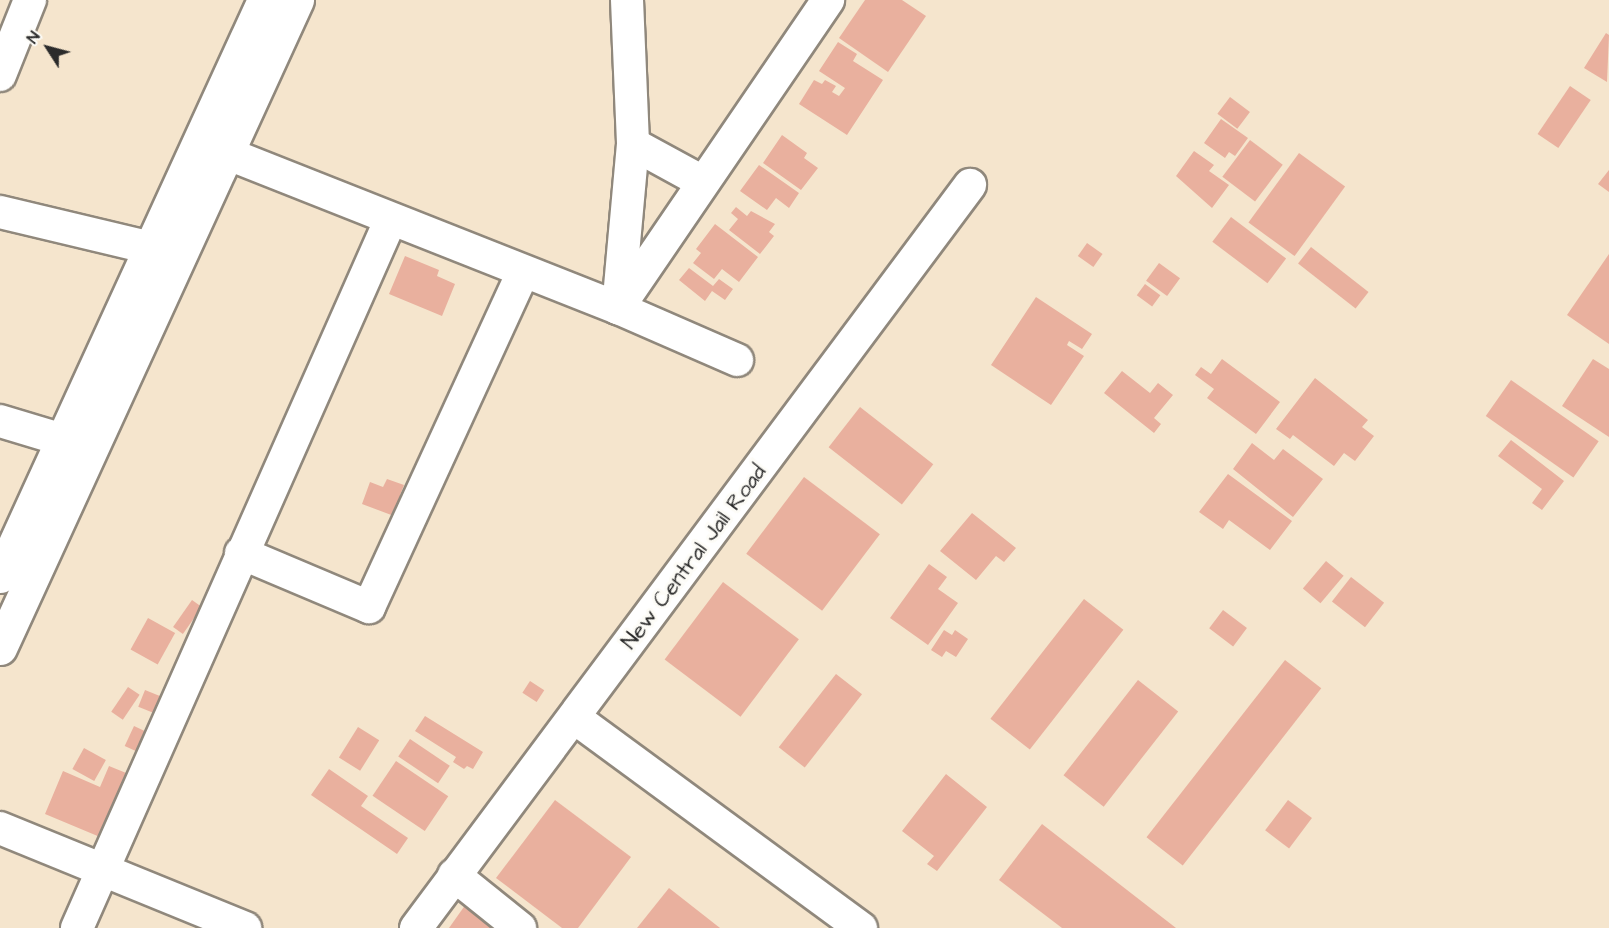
<!DOCTYPE html>
<style>
body{margin:0}
#map{position:relative;width:1609px;height:928px;overflow:hidden;background:#f5e5cd;font-family:"Architects Daughter",sans-serif}
div>[style]{position:absolute}
[style*='--x']{left:calc(var(--x)*1px);top:calc(var(--y)*1px);width:calc(var(--w)*1px);rotate:calc(var(--a)*1deg)}
.building>*{inset:0;background:#e9b09e;transform-origin:0 0}
.roads{filter:drop-shadow(2px 0 #90887c) drop-shadow(-2px 0 #90887c) drop-shadow(0 2px #90887c) drop-shadow(0 -2px #90887c)}
.minor>*{height:32px;margin:-16px;padding:0 16px;transform-origin:16px;border-radius:16px;background:#fff}
.tertiary>*{height:33px;margin:-16.5px;padding:0 16.5px;transform-origin:16.5px;border-radius:16.5px;background:#fff}
span{translate:-50% -50%;white-space:nowrap;text-align:center;line-height:1.15;-webkit-text-stroke:6px #fdfcf7;paint-order:stroke}
.street-label{font-size:22px;color:#2b2b2b}
.north{position:absolute;left:18px;top:18px;width:60px;height:60px;-webkit-text-stroke:4px #fdfcf7;paint-order:stroke;rotate:306deg;font-size:16px;font-weight:700;line-height:24px;text-align:center;color:#2b2b2b}
.north::after{content:'';display:block;margin:auto;width:21px;height:27px;background:#2b2b2b;clip-path:polygon(50% 0,100% 100%,50% 72%,0 100%)}
</style>
<div id="map">
<div class="building">
<div style="clip-path:polygon(865px 0,902px 0,926px 16px,888px 72px,839px 38px)"></div>
<div style="clip-path:polygon(1606px 33px,1609px 35px,1607px 82px,1584px 68px)"></div>
<div style="clip-path:polygon(838px 42px,857px 54px,853px 61px,883px 80px,847px 135px,799px 104px,814px 80px,822px 84px,825px 80px,836px 86px,832px 92px,839px 96px,845px 88px,819px 71px)"></div>
<div style="left:1570px;top:86px;width:25px;height:58px;rotate:34deg"></div>
<div style="left:1230px;top:97px;width:25px;height:21px;rotate:37deg"></div>
<div style="clip-path:polygon(1221px 119px,1248px 138px,1235px 156px,1229px 152px,1225px 158px,1204px 143px)"></div>
<div style="clip-path:polygon(782px 135px,807px 153px,804px 158px,818px 168px,801px 190px,763px 163px)"></div>
<div style="left:1250px;top:140px;width:41px;height:46px;rotate:37deg"></div>
<div style="clip-path:polygon(1194px 151px,1214px 165px,1209px 171px,1229px 185px,1212px 208px,1176px 176px)"></div>
<div style="left:1299px;top:153px;width:57px;height:86px;rotate:36deg"></div>
<div style="clip-path:polygon(759px 165px,799px 193px,789px 208px,776px 198px,767px 210px,740px 191px)"></div>
<div style="clip-path:polygon(1609px 170px,1609px 192px,1598px 184px)"></div>
<div style="clip-path:polygon(736px 207px,747px 216px,751px 211px,775px 224px,769px 232px,774px 236px,760px 254px,729px 230px,738px 219px,731px 213px)"></div>
<div style="left:1231px;top:217px;width:69px;height:31px;rotate:37deg"></div>
<div style="clip-path:polygon(715px 224px,758px 257px,739px 282px,722px 269px,714px 279px,693px 263px,701px 253px,696px 249px)"></div>
<div style="left:1087px;top:243px;width:19px;height:16px;rotate:35deg"></div>
<div style="left:1311px;top:247px;width:73px;height:21px;rotate:38deg"></div>
<div style="clip-path:polygon(1609px 254px,1609px 344px,1567px 315px)"></div>
<div style="clip-path:polygon(405px 256px,439px 270px,437px 276px,455px 284px,442px 316px,389px 294px)"></div>
<div style="left:1159px;top:263px;width:26px;height:22px;rotate:36deg"></div>
<div style="clip-path:polygon(689px 268px,713px 286px,719px 279px,733px 289px,725px 300px,712px 291px,705px 301px,679px 280px)"></div>
<div style="left:1145px;top:284px;width:19px;height:14px;rotate:36deg"></div>
<div style="clip-path:polygon(1036px 297px,1092px 334px,1082px 349px,1069px 341px,1067px 345px,1084px 356px,1051px 405px,991px 365px)"></div>
<div style="clip-path:polygon(1222px 359px,1280px 402px,1256px 434px,1207px 398px,1214px 389px,1195px 375px,1201px 367px,1211px 374px)"></div>
<div style="clip-path:polygon(1593px 359px,1609px 369px,1609px 437px,1562px 406px)"></div>
<div style="clip-path:polygon(1122px 371px,1150px 393px,1158px 383px,1173px 395px,1154px 418px,1161px 424px,1154px 433px,1104px 393px)"></div>
<div style="clip-path:polygon(1315px 378px,1368px 420px,1362px 427px,1374px 436px,1355px 461px,1344px 453px,1334px 466px,1293px 435px,1290px 439px,1276px 429px)"></div>
<div style="left:1511px;top:380px;width:107px;height:44px;rotate:35deg"></div>
<div style="left:860px;top:407px;width:93px;height:51px;rotate:38deg"></div>
<div style="clip-path:polygon(1511px 440px,1564px 481px,1542px 510px,1532px 503px,1542px 489px,1498px 456px)"></div>
<div style="clip-path:polygon(1252px 443px,1274px 460px,1283px 449px,1323px 479px,1293px 517px,1233px 469px)"></div>
<div style="clip-path:polygon(1228px 474px,1292px 521px,1270px 550px,1229px 520px,1223px 529px,1199px 512px)"></div>
<div style="left:804px;top:477px;width:95px;height:96px;rotate:37deg"></div>
<div style="clip-path:polygon(387px 479px,404px 485px,400px 495px,410px 498px,402px 519px,362px 504px,370px 482px,383px 487px)"></div>
<div style="clip-path:polygon(972px 513px,1016px 548px,1004px 562px,996px 556px,976px 580px,940px 551px)"></div>
<div style="left:1326px;top:561px;width:23px;height:36px;rotate:40deg"></div>
<div style="clip-path:polygon(929px 564px,947px 577px,938px 589px,958px 603px,928px 645px,890px 618px)"></div>
<div style="left:1351px;top:577px;width:42px;height:31px;rotate:38deg"></div>
<div style="left:723px;top:582px;width:95px;height:97px;rotate:37deg"></div>
<div style="left:1084px;top:599px;width:50px;height:152px;rotate:38deg"></div>
<div style="left:192px;top:600px;width:12px;height:33px;rotate:35deg"></div>
<div style="left:1223px;top:610px;width:30px;height:23px;rotate:37deg"></div>
<div style="left:148px;top:618px;width:31px;height:36px;rotate:29deg"></div>
<div style="clip-path:polygon(944px 630px,952px 635px,955px 630px,968px 639px,956px 657px,946px 651px,942px 657px,931px 650px)"></div>
<div style="left:1285px;top:660px;width:46px;height:225px;rotate:38deg"></div>
<div style="left:836px;top:674px;width:33px;height:93px;rotate:38deg"></div>
<div style="left:1138px;top:680px;width:51px;height:121px;rotate:38deg"></div>
<div style="left:530px;top:681px;width:17px;height:14px;rotate:33deg"></div>
<div style="left:128px;top:687px;width:14px;height:30px;rotate:34deg"></div>
<div style="left:145px;top:690px;width:22px;height:18px;rotate:22deg"></div>
<div style="clip-path:polygon(425px 716px,483px 752px,473px 769px,467px 766px,464px 769px,453px 762px,456px 757px,415px 731px)"></div>
<div style="left:134px;top:726px;width:17px;height:22px;rotate:25deg"></div>
<div style="left:358px;top:727px;width:25px;height:36px;rotate:32deg"></div>
<div style="left:410px;top:739px;width:48px;height:21px;rotate:34deg"></div>
<div style="left:84px;top:748px;width:25px;height:24px;rotate:29deg"></div>
<div style="left:396px;top:761px;width:63px;height:42px;rotate:34deg"></div>
<div style="clip-path:polygon(109px 766px,131px 775px,100px 837px,45px 814px,63px 771px,100px 787px)"></div>
<div style="clip-path:polygon(329px 769px,368px 796px,361px 806px,408px 838px,397px 854px,311px 795px)"></div>
<div style="clip-path:polygon(946px 774px,987px 807px,937px 871px,927px 864px,934px 856px,902px 831px)"></div>
<div style="clip-path:polygon(555px 800px,631px 857px,578px 928px,562px 928px,496px 878px)"></div>
<div style="left:1288px;top:800px;width:30px;height:38px;rotate:37deg"></div>
<div style="clip-path:polygon(1042px 824px,1176px 928px,1062px 928px,999px 880px)"></div>
<div style="clip-path:polygon(669px 888px,720px 928px,637px 928px)"></div>
<div style="clip-path:polygon(466px 904px,498px 928px,449px 928px)"></div>
</div>
<div class="roads">
<div class="minor">
<div style="--x:627;--y:0;--w:144;--a:87.6"></div>
<div style="--x:633;--y:144;--w:165;--a:95.2"></div>
<div style="--x:618;--y:308;--w:373;--a:-55.7"></div>
<div style="--x:0;--y:75;--w:81;--a:-68.2"></div>
<div style="--x:633;--y:144;--w:77;--a:28.6"></div>
<div style="--x:226;--y:153;--w:422;--a:21.6"></div>
<div style="--x:618;--y:308;--w:130;--a:23.6"></div>
<div style="--x:0;--y:212;--w:155;--a:13.4"></div>
<div style="--x:0;--y:421;--w:63;--a:16.7"></div>
<div style="--x:241;--y:553;--w:139;--a:22.9"></div>
<div style="--x:369;--y:607;--w:369;--a:-65.3"></div>
<div style="--x:575;--y:718;--w:355;--a:36.3"></div>
<div style="--x:0;--y:828;--w:265;--a:22.2"></div>
<div style="--x:454;--y:875;--w:85;--a:38.8"></div>
<div style="--x:77;--y:928;--w:773;--a:-66.12"></div>
<div style="--x:416;--y:928;--w:927;--a:-53.29"></div>
</div>
<div class="tertiary">
<div style="--x:0;--y:576;--w:634;--a:-65.38"></div>
<div style="--x:0;--y:648;--w:713;--a:-65.38"></div>
</div>
</div>
<div class="street-label">
<span style="left:694px;top:557px;rotate:-53deg">New Central Jail Road</span>
</div>
<div class="north">N</div>
</div>
